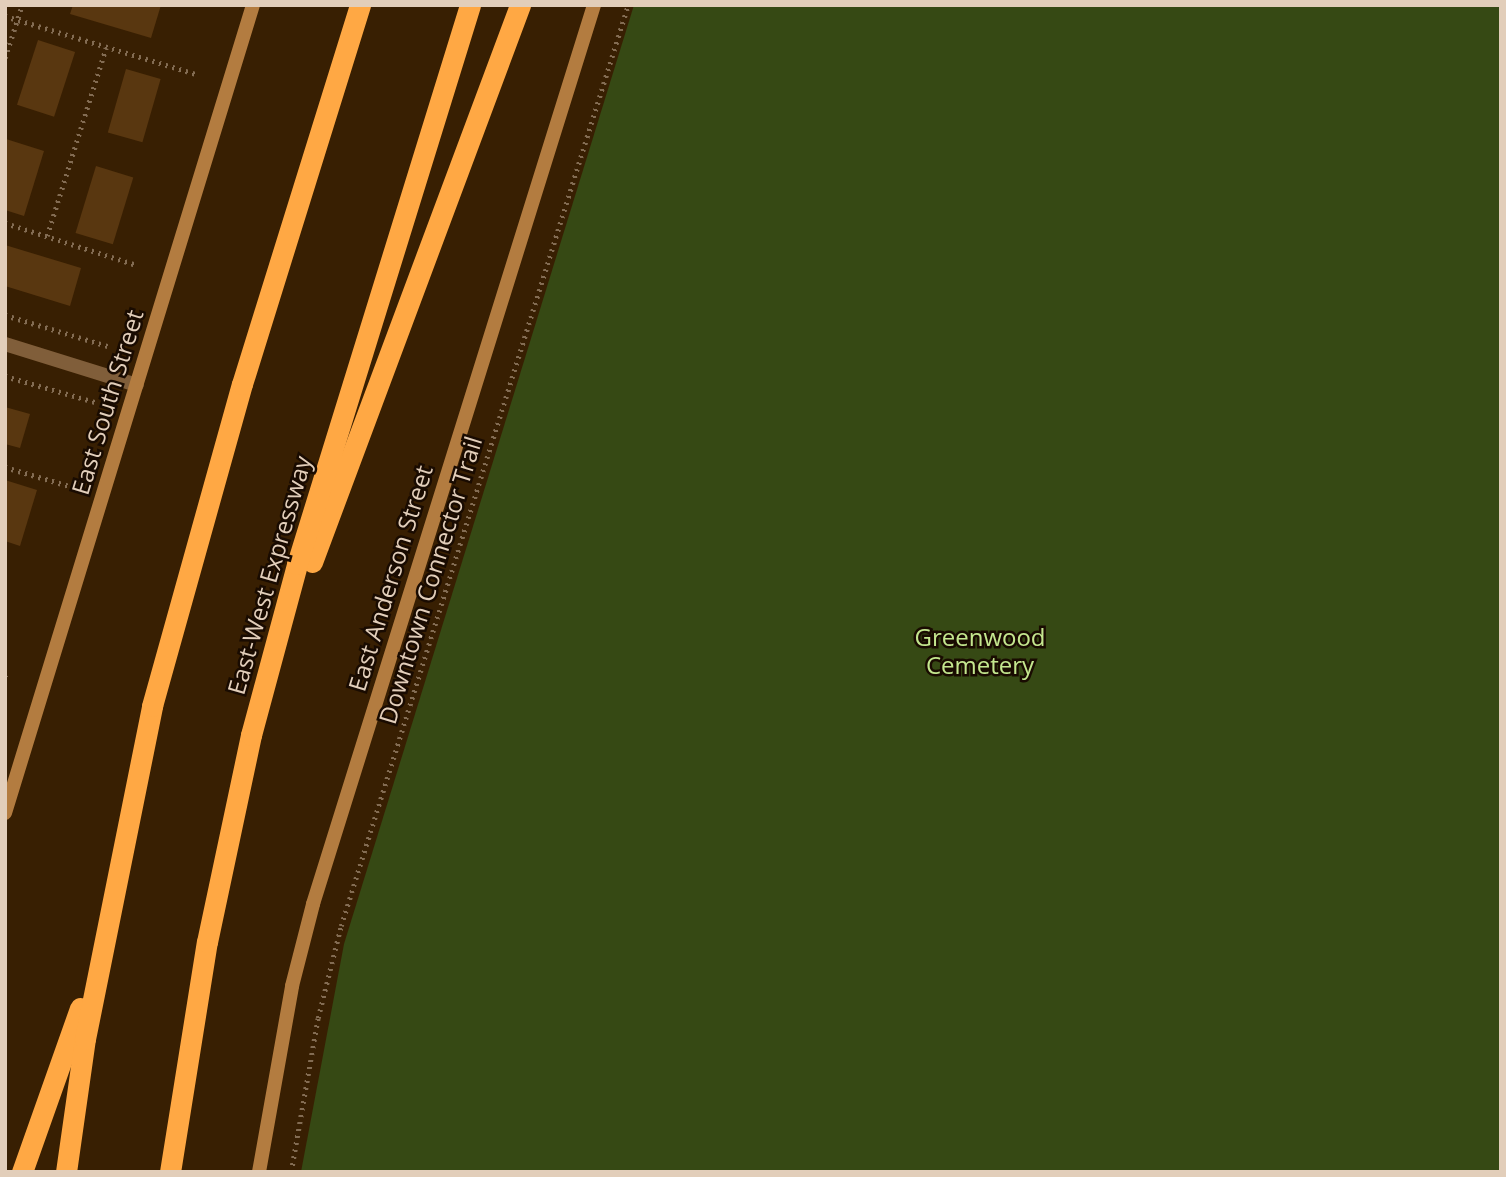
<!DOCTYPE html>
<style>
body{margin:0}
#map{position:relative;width:1506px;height:1177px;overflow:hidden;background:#381f02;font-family:"Open Sans",sans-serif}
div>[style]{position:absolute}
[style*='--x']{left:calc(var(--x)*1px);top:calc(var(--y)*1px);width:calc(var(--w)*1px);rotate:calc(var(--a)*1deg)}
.green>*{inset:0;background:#364914}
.building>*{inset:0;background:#593710;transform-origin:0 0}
.path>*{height:4.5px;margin-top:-2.25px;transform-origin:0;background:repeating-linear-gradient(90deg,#836c53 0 2px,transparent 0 7px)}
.street>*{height:14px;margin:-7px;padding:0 7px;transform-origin:7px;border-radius:7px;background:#805e3a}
.secondary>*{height:14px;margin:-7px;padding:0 7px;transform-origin:7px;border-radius:7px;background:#b37c40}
.highway>*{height:21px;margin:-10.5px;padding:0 10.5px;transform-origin:10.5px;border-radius:10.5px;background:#ffa844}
span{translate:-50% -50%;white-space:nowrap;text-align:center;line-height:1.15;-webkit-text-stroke:5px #190b01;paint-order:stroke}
.street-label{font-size:24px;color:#e2ceba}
.park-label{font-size:24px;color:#c4e78e}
.frame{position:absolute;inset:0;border:7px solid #e2ceba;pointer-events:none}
</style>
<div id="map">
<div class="green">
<div style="clip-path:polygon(634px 5px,1501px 5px,1501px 1172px,301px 1172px,344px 944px)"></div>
</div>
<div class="building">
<div style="clip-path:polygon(73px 5px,161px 5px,151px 38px,70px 14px)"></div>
<div style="left:38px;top:40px;width:39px;height:68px;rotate:18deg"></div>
<div style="left:126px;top:69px;width:36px;height:66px;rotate:16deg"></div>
<div style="clip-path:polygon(6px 139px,44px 151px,24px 216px,5px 210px)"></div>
<div style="left:96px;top:166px;width:39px;height:70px;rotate:17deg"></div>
<div style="clip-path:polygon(5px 245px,81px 268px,70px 306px,5px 286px)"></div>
<div style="clip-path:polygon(5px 407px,30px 414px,20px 448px,5px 444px)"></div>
<div style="clip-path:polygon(5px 480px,37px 490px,20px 546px,5px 541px)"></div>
</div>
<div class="path">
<div style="--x:5;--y:16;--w:200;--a:16.9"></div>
<div style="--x:5;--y:58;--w:56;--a:-72.2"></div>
<div style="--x:5;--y:223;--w:139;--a:17.7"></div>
<div style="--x:47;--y:236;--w:197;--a:-72.6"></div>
<div style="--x:5;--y:315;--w:111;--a:16.8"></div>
<div style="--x:5;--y:376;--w:94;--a:16.1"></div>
<div style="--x:5;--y:467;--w:67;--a:16.5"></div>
<div style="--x:5;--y:677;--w:4;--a:27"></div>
<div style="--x:291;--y:1172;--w:156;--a:-80.1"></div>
<div style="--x:318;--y:1018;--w:95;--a:-76"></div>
<div style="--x:341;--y:926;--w:965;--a:-72.69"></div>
</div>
<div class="street">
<div style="--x:5;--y:344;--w:138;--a:17.3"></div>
</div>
<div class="secondary">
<div style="--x:5;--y:813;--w:845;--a:-72.94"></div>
<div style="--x:259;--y:1172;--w:189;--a:-79.9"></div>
<div style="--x:292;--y:986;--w:85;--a:-75.6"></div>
<div style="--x:313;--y:904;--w:942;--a:-72.64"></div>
</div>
<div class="highway">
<div style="--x:312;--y:562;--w:595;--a:-69.52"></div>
<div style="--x:22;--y:1172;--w:174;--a:-70.5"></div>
<div style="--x:66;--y:1172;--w:134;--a:-81.9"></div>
<div style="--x:85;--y:1039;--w:340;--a:-78.6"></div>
<div style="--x:152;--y:706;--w:334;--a:-74.4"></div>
<div style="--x:242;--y:384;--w:397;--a:-72.7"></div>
<div style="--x:170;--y:1172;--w:233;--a:-80.9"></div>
<div style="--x:207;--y:942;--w:212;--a:-78"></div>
<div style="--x:251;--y:735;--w:177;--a:-74.9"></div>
<div style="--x:297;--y:564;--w:585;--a:-72.8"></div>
</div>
<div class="street-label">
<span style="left:107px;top:402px;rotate:-73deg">East South Street</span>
<span style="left:269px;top:575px;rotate:-74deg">East-West Expressway</span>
<span style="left:390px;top:578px;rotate:-73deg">East Anderson Street</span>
<span style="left:430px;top:580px;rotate:-73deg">Downtown Connector Trail</span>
</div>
<div class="park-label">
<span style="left:980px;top:651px">Greenwood<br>Cemetery</span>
</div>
<div class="frame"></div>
</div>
